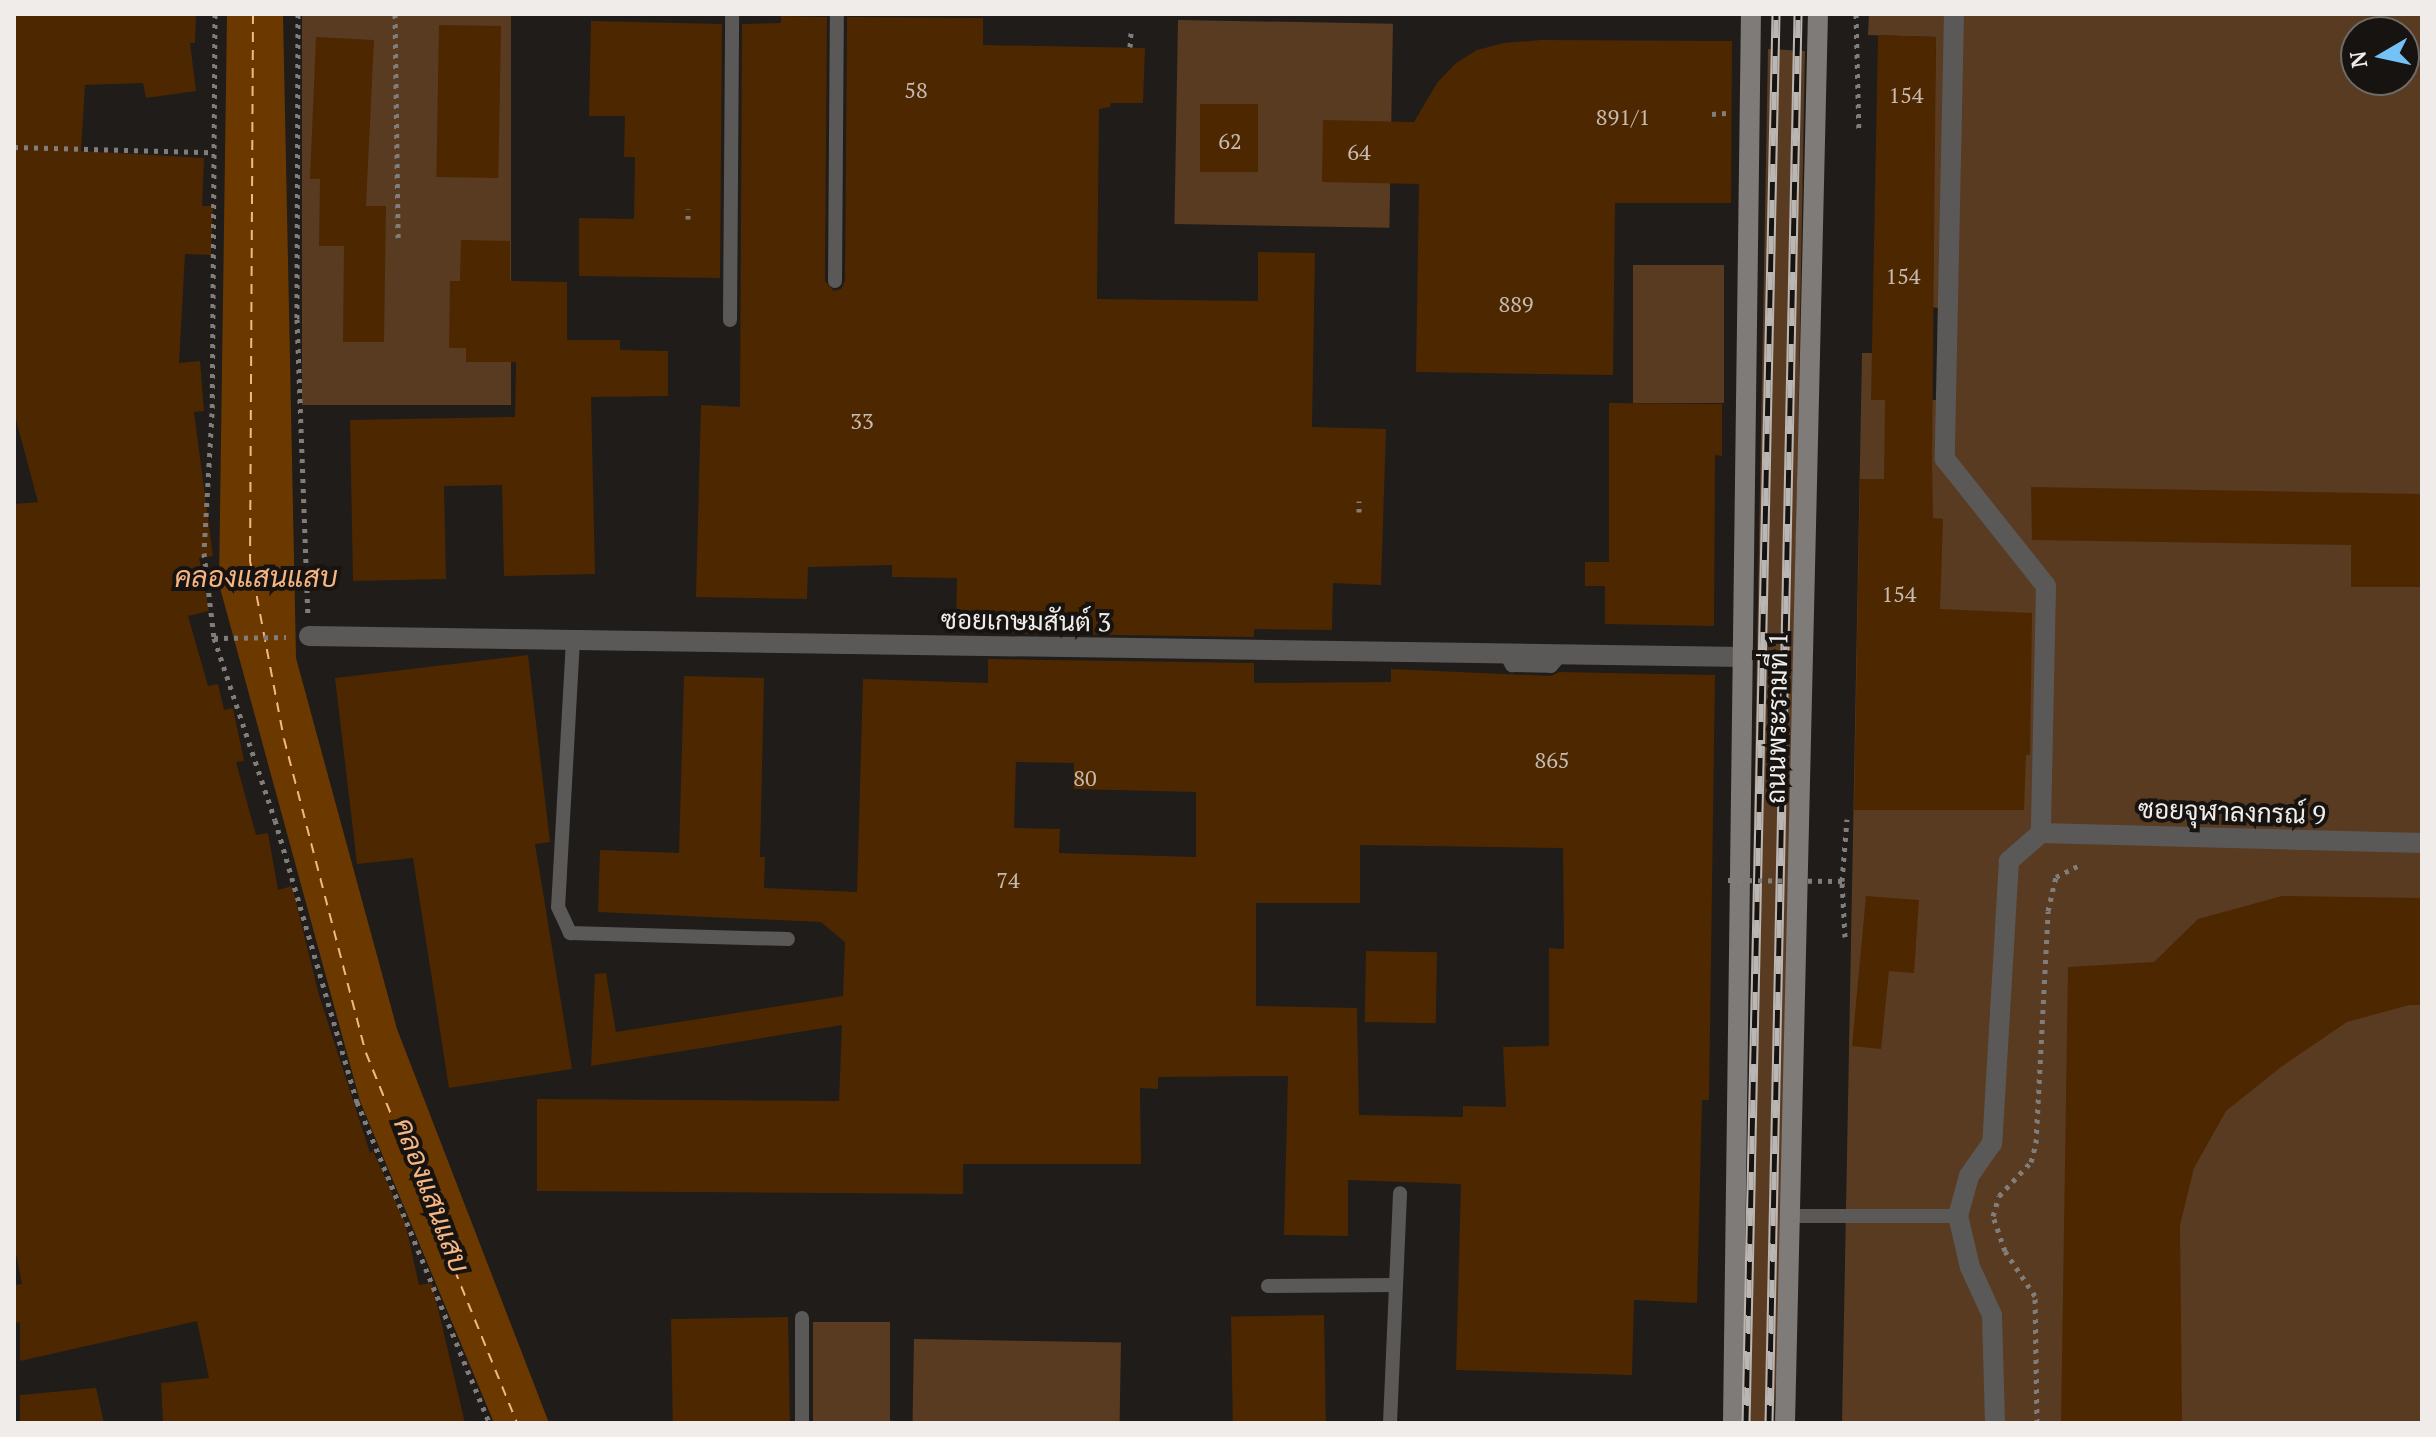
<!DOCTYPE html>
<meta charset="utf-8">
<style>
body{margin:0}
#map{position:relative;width:2436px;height:1437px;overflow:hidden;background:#201c19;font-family:"PT Serif",Sarabun,serif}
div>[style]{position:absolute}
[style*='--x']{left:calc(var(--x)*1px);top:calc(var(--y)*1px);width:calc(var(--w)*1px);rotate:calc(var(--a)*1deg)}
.green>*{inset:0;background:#593b22;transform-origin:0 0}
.water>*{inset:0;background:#6b3900}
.ferry>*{height:2px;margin-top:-1px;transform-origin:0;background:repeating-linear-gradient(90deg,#f6b683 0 10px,transparent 0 18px)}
.building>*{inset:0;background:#4d2700;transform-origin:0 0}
.path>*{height:5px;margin-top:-2.5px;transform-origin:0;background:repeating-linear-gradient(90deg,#807d7a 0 4px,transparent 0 10px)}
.lane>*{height:14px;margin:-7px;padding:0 7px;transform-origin:7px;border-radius:7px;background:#5b5958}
.street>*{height:20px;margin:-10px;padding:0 10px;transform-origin:10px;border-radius:10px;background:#5b5958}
.secondary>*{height:20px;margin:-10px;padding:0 10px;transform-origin:10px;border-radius:10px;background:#7f7b79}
.rail>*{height:9px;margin-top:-4.5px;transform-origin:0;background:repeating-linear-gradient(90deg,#171310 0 18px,#b9b6b4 0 36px);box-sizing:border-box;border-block:2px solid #b9b6b4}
.path-bridge>*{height:5px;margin-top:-2.5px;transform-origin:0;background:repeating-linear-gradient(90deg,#807d7a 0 4px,transparent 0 10px)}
span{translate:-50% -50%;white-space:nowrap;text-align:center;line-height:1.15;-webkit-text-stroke:8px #171310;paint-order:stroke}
.number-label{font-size:22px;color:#c6bbb0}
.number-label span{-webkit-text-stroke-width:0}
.street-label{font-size:26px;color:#efecea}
.water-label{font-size:28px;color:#f6b683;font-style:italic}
.frame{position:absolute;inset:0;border:16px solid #efecea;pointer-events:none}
.north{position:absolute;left:2340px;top:16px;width:80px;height:80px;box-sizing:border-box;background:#171310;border:2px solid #6d6a67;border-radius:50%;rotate:261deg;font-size:22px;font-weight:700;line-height:32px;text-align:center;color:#efecea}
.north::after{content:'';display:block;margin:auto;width:28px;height:36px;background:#73c1f5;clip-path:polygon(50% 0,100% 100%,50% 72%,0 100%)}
</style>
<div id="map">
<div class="green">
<div style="left:302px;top:14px;width:209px;height:391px"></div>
<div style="clip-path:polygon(evenodd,1869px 14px,2422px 14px,2422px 1423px,1842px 1423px,1862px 353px,1872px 353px,1872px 399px,1937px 400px,1938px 308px,1931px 307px,1936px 37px,1868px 35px,1869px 14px,2356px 32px,2404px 32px,2404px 80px,2356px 80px,2356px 32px)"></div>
<div style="left:1178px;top:20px;width:215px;height:204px;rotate:1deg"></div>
<div style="clip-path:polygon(1768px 49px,1805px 51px,1782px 1299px,1773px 1423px,1743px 1423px)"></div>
<div style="left:1633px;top:265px;width:91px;height:138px"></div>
<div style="left:813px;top:1322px;width:77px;height:101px"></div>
<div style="left:914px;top:1339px;width:207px;height:84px;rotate:1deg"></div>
</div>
<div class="water">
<div style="clip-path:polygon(227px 14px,283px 14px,296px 658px,397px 1029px,549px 1423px,494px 1423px,360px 1101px,219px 584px)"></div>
</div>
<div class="ferry">
<div style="--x:253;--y:14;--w:547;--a:90.31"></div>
<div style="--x:250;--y:561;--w:181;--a:79.2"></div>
<div style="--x:284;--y:739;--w:325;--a:75.4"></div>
<div style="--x:366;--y:1053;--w:400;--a:67.8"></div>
</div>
<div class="building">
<div style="clip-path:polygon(14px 14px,196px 14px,195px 43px,190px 43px,196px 91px,146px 98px,143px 83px,85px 85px,81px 151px,204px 158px,202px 206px,213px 206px,211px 255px,185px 254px,179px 363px,200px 361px,204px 411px,194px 412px,213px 556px,199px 558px,209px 611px,188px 616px,208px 686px,218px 684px,224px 710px,233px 708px,244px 761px,236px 762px,256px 835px,268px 833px,278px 890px,292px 886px,319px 995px,370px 1153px,373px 1151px,405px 1222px,419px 1285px,432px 1283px,465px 1423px,163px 1423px,161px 1383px,209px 1378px,197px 1321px,20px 1361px,20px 1322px,14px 1323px,14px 1285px,22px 1284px,14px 1244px,14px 504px,38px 502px,14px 412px)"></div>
<div style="clip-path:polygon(781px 16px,827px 17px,825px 281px,834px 291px,841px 289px,845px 281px,847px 17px,983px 18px,983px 45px,1145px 48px,1143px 103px,1111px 103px,1110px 107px,1099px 109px,1097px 299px,1258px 301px,1258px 252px,1315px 253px,1312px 427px,1386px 429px,1381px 585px,1333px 583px,1332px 630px,1254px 629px,1254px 637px,988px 633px,988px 629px,956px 629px,957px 578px,892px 577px,892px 565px,808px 567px,807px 599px,696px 597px,701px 405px,740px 407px,742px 24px,781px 23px)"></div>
<div style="clip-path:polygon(591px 21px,722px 24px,720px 278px,579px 276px,579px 218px,634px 219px,635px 157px,624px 157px,625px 116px,589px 116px)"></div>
<div style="left:439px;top:25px;width:62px;height:152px;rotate:1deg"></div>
<div style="clip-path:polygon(1878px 35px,1936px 37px,1932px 459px,1933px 518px,1943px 519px,1940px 609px,2032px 613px,2030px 755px,2026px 755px,2024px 810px,1854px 810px,1860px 479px,1884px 479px,1885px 400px,1871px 400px)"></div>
<div style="clip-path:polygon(316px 37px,374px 40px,366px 206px,386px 206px,384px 342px,343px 342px,344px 246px,319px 246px,320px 179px,310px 179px)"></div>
<div style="clip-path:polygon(1541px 40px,1732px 41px,1731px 203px,1615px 203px,1613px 375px,1416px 372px,1419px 184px,1322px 182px,1323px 120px,1414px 122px,1437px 83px,1456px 63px,1477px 50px,1504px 43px)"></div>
<div style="left:1200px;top:104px;width:58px;height:68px"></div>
<div style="clip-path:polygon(461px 240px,510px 241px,510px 281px,567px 282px,567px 340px,620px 340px,620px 350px,668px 351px,668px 396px,591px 397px,595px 574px,504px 576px,502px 485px,444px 486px,446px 579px,353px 581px,350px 420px,515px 417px,516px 362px,466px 362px,466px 348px,449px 348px,450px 281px,460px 281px)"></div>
<div style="clip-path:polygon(1609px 403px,1722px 404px,1722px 456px,1715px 455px,1714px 626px,1605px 624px,1605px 586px,1585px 586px,1585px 562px,1609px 562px)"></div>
<div style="clip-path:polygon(2031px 487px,2422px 494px,2422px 587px,2351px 587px,2351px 545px,2032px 540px)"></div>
<div style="clip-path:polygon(528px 655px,550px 842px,535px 844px,572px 1069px,449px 1088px,413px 858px,357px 864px,335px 678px)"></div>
<div style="clip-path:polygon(evenodd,988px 659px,1254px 663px,1254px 683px,1391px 682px,1391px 669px,1551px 676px,1559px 672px,1715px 675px,1709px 1100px,1702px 1100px,1697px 1303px,1634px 1300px,1632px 1375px,1456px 1370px,1461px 1184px,1348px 1180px,1348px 1236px,1284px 1235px,1288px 1076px,1158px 1077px,1158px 1089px,1140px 1088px,1141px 1164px,963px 1164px,963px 1194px,537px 1191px,537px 1099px,839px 1101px,842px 1025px,591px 1066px,595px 974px,606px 973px,616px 1032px,843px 996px,845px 942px,821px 922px,598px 912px,600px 850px,679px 853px,684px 676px,764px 678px,760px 857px,765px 857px,764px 888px,857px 892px,863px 679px,988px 683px,988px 659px,1016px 762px,1074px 763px,1074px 789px,1196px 792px,1196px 857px,1059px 853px,1060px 829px,1014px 828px,1016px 762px,988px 659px,1360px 845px,1563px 848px,1564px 949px,1549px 948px,1549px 1046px,1503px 1047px,1506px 1107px,1463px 1106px,1463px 1117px,1359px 1115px,1357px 1008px,1256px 1006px,1256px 903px,1360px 903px,1360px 845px)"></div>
<div style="clip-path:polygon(1866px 896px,1919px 900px,1914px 973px,1889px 971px,1881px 1049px,1852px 1046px)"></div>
<div style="clip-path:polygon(2282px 896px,2422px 898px,2422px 1005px,2409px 1005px,2347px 1022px,2281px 1067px,2226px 1111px,2194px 1168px,2180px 1225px,2182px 1423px,2061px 1423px,2068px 967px,2154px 962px,2198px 919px)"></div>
<div style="left:1366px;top:951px;width:71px;height:71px;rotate:1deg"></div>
<div style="left:1324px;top:1315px;width:108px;height:93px;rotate:89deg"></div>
<div style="left:788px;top:1317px;width:106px;height:117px;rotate:89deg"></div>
<div style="clip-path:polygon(96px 1388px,104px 1423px,20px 1423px,20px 1395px)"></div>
</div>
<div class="path">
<div style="--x:215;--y:14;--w:399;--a:90.4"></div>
<div style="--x:212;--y:413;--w:140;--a:93.3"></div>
<div style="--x:204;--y:553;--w:86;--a:83.3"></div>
<div style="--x:214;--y:638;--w:192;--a:71.5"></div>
<div style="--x:275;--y:820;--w:294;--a:73.8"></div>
<div style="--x:357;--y:1102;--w:347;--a:67.6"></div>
<div style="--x:298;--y:14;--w:305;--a:90.2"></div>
<div style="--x:297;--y:319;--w:294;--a:87.9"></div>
<div style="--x:395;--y:14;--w:224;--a:89.2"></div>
<div style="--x:1856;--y:14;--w:119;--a:88.6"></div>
<div style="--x:1130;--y:47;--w:14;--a:-86"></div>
<div style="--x:1712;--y:114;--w:14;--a:-4"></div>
<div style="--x:14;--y:147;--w:197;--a:1.5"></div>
<div style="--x:688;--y:219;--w:10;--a:-90"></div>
<div style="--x:1359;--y:512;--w:11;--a:-90"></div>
<div style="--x:214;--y:638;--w:72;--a:-0.8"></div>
<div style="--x:1845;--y:937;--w:56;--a:-93.1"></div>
<div style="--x:1842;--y:881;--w:62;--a:-85.4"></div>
<div style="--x:2037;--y:1423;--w:127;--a:-90.9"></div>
<div style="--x:2035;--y:1296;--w:54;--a:-123.7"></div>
<div style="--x:2005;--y:1251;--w:37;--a:-109"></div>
<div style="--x:1993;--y:1216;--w:21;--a:-73"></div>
<div style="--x:1999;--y:1196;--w:47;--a:-46.7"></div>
<div style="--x:2031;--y:1162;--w:20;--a:-75"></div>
<div style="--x:2036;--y:1143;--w:232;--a:-87"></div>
<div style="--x:2048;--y:911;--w:35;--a:-77"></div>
<div style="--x:2056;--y:877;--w:30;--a:-27"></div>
</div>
<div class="lane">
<div style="--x:835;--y:281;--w:267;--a:-89.6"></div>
<div style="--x:730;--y:320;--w:306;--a:-89.6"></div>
<div style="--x:573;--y:640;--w:267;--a:93.2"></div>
<div style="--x:558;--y:907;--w:29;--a:65"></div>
<div style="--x:570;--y:933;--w:218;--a:1.6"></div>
<div style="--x:1505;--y:652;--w:15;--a:62"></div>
<div style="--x:1512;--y:665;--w:39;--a:1"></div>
<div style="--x:1551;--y:666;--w:17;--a:-50"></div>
<div style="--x:1793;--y:1216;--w:165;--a:0"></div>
<div style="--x:1268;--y:1286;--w:128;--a:-0.4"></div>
<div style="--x:802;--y:1318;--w:105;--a:90"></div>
<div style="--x:1390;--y:1423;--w:230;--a:-87.5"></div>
</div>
<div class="street">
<div style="--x:1954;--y:14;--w:445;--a:91.2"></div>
<div style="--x:1945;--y:459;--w:162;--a:51.5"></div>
<div style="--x:2046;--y:586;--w:247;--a:91.2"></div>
<div style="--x:2041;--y:833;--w:43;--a:138.8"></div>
<div style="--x:2009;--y:861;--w:283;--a:93.4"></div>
<div style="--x:1992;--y:1143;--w:40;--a:124.9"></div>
<div style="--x:1969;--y:1176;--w:41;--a:105.4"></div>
<div style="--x:1958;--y:1216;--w:52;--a:76.8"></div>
<div style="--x:1970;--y:1267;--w:53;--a:65.4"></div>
<div style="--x:1992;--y:1315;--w:108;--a:88.4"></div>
<div style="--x:309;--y:636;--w:1434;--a:0.84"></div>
<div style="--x:2041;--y:833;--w:381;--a:1.5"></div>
</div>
<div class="secondary">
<div style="--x:1733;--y:1423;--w:1409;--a:-89.27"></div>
<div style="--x:1785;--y:1423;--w:1409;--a:-88.66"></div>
</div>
<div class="rail">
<div style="--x:1746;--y:1423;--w:1409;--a:-88.78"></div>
<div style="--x:1769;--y:1423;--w:1409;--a:-88.82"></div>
</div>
<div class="path-bridge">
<div style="--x:1728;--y:880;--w:114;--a:0.5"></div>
</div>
<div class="number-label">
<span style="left:916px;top:90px">58</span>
<span style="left:1906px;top:95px">154</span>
<span style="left:1623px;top:117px">891/1</span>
<span style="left:1230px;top:141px">62</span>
<span style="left:1359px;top:152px">64</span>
<span style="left:1903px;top:276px">154</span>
<span style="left:1516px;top:304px">889</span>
<span style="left:862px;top:421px">33</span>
<span style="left:1899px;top:594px">154</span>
<span style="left:1552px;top:760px">865</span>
<span style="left:1085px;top:778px">80</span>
<span style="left:1008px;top:880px">74</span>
</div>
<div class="street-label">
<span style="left:1026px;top:621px;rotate:1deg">ซอยเกษมสันต์ 3</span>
<span style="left:1777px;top:718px;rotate:-89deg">ถนนพระรามที่ 1</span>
<span style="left:2232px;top:812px;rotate:2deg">ซอยจุฬาลงกรณ์ 9</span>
</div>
<div class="water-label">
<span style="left:256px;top:577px">คลองแสนแสบ</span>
<span style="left:432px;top:1195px;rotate:69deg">คลองแสนแสบ</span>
</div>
<div class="frame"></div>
<div class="north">N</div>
</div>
